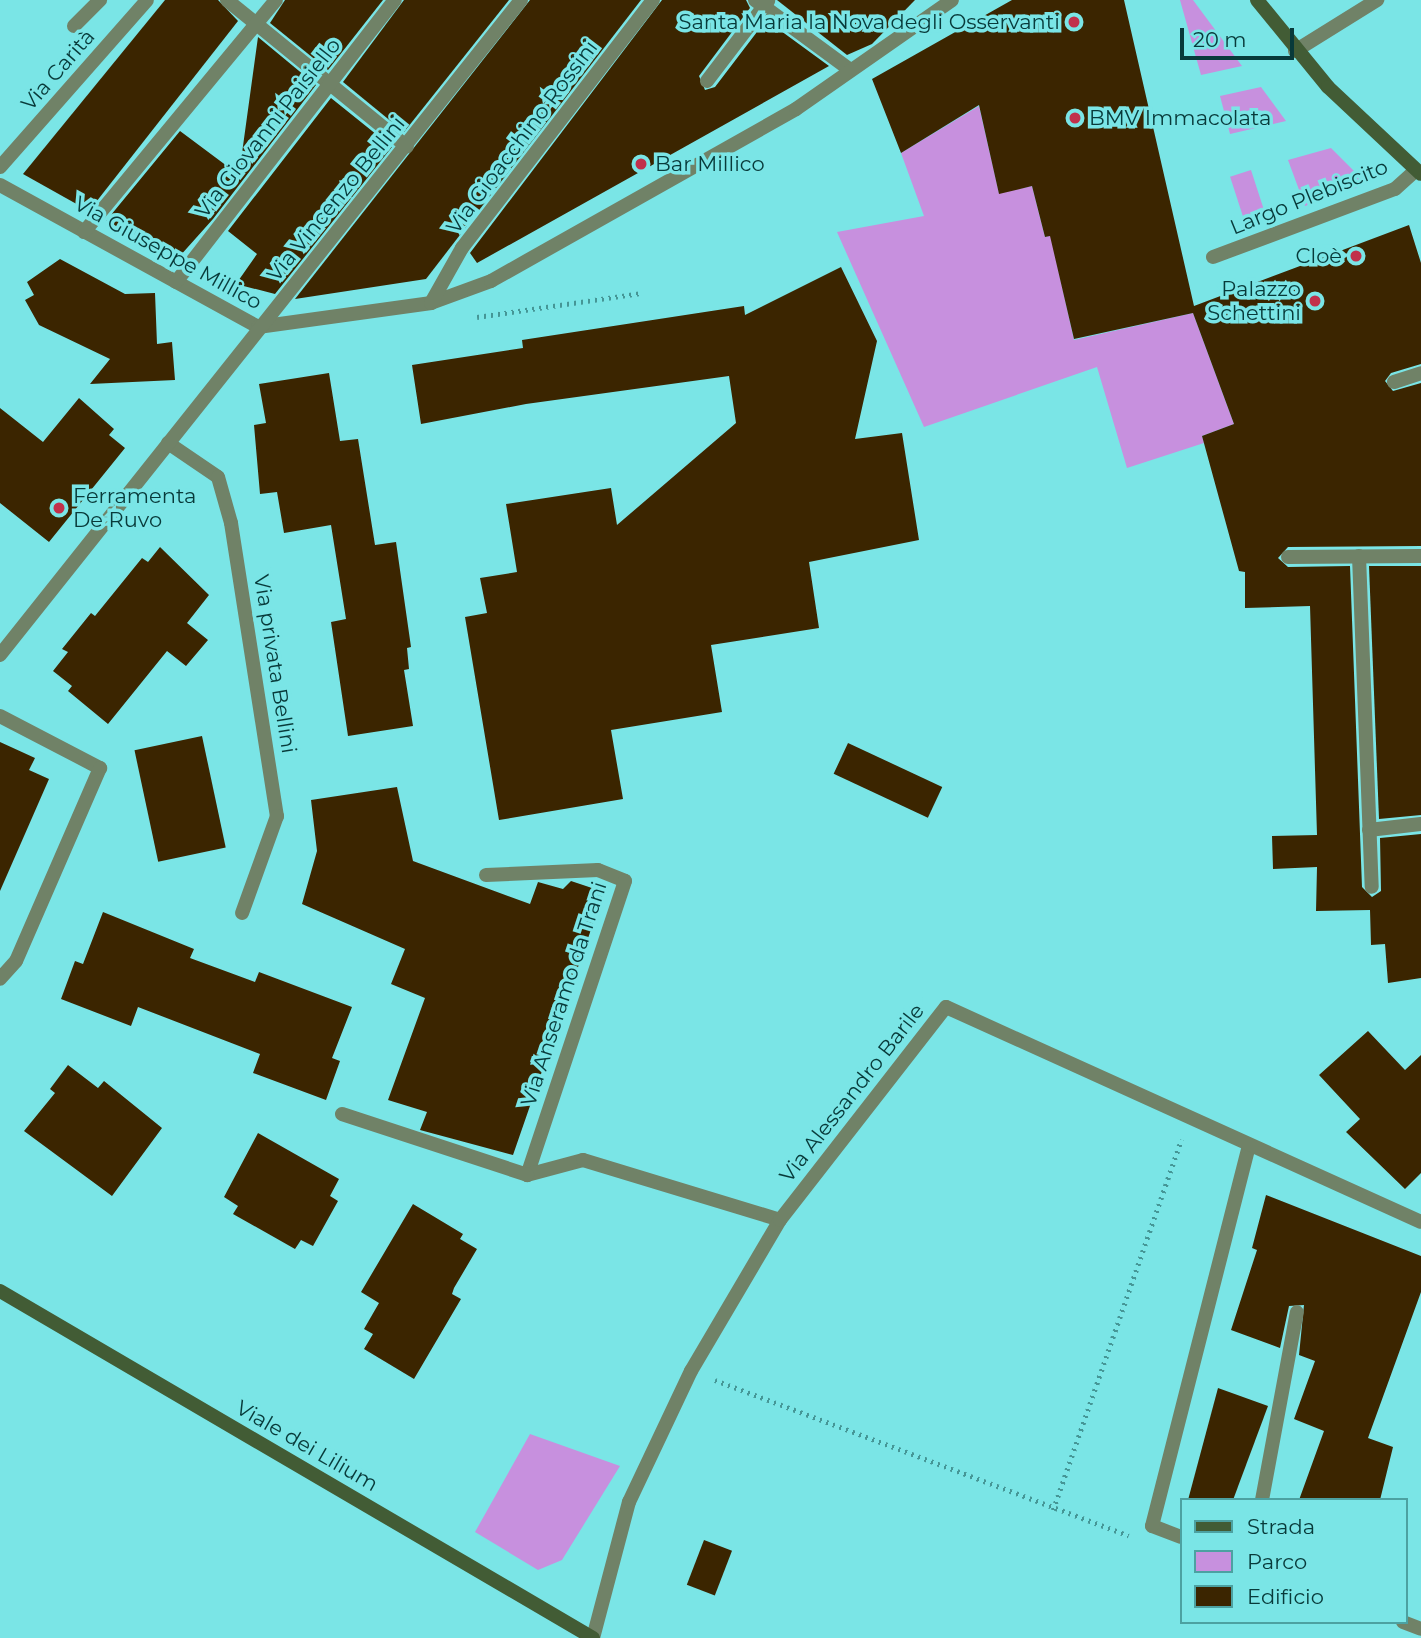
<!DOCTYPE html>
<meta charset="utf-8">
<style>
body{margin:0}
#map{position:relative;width:1421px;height:1638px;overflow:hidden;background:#7ae5e6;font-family:Montserrat,sans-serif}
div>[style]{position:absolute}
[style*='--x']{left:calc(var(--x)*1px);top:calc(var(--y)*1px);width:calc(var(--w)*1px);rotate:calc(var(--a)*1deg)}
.green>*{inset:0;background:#c790de;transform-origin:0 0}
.building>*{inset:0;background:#3b2500;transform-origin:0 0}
.path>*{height:4.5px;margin-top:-2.25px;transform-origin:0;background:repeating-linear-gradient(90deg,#459696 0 2px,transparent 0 7px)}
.lane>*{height:14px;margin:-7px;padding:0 7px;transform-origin:7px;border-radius:7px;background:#708267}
.street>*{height:14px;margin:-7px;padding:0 7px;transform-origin:7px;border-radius:7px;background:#708267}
.secondary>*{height:14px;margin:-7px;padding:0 7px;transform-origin:7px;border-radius:7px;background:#425c35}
.dots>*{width:19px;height:19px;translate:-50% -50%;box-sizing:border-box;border:4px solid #7ae5e6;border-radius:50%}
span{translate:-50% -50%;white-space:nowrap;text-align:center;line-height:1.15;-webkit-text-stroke:7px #7ae5e6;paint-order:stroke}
.poi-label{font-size:21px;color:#083a3a}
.right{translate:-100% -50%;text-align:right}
.left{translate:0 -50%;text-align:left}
.street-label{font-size:21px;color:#083a3a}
.legend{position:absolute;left:1180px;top:1498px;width:228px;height:126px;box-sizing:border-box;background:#7ae5e6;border:2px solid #4ca1a1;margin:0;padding:9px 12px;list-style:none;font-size:21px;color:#083a3a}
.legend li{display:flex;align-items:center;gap:14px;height:35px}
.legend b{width:35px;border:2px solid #4ca1a1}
.scale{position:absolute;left:1180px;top:28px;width:114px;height:32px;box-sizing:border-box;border:4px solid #083a3a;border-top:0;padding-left:9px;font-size:21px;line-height:24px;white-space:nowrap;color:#083a3a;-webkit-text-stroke:5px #7ae5e6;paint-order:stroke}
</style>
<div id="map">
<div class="green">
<div style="clip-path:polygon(1180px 0,1193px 0,1242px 66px,1201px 75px)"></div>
<div style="clip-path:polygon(1261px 87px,1286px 121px,1230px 134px,1220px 96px)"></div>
<div style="clip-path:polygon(979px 106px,999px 193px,1032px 186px,1045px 237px,1060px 233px,1054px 251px,1074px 340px,1193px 313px,1234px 424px,1202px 436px,1204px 443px,1127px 468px,1097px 367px,924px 427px,837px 232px,924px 216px,901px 153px)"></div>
<div style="clip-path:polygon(1331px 148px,1367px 184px,1305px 206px,1288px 160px)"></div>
<div style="left:1251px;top:170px;width:52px;height:22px;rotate:72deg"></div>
<div style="clip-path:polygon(530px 1434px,620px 1466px,562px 1560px,538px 1570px,475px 1532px)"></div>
</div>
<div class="building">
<div style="clip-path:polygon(165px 0,218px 0,238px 21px,89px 211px,23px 174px)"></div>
<div style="clip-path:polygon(285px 0,383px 0,328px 70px,270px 23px)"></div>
<div style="clip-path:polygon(404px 0,509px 0,404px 132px,343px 82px)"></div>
<div style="clip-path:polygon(530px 0,641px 0,426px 279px,295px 299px)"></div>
<div style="clip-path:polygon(662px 0,746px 0,750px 8px,699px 76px,705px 90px,715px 87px,766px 20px,829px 66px,477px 263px,470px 253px)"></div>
<div style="clip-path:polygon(777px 0,915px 0,872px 44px,847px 55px)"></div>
<div style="clip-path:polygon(1012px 0,1124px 0,1194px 306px,1409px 225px,1421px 263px,1421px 364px,1391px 373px,1385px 381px,1393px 391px,1421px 383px,1421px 546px,1288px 547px,1278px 558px,1288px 567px,1350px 566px,1362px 887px,1372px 897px,1381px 891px,1380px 838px,1421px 834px,1421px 978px,1388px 983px,1385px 944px,1371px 945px,1370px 910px,1316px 911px,1317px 867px,1273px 869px,1272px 836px,1317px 835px,1310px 606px,1245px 608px,1245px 572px,1239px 571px,1202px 436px,1234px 424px,1193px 313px,1074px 339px,1050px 236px,1045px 237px,1032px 186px,999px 194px,979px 105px,901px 153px,872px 79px)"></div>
<div style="clip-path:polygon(258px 37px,316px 85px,213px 219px,179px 257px,106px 221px,180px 131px,239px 175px)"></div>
<div style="clip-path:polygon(331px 98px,392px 147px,275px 294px,236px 284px,257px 254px,228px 231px)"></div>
<div style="clip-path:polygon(60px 259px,125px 294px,155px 293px,157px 344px,172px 342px,175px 380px,90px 384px,110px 359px,39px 325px,25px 300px,34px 295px,27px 282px)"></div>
<div style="clip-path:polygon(841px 267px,877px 341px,855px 439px,902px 433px,919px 540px,809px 562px,819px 628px,711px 645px,722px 712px,611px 730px,623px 799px,499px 820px,465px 617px,487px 613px,480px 578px,517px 572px,506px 504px,611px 488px,617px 525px,736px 423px,729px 376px,526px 404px,421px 424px,412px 365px,523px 348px,522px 340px,744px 306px,745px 315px)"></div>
<div style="clip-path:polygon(329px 373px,340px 441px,358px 439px,375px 545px,396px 542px,411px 647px,407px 648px,409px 669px,404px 670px,413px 726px,348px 736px,331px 622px,346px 619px,331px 525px,284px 533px,277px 492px,260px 494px,254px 425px,266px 423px,259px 384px)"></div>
<div style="clip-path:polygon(79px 398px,114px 429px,109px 435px,125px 448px,49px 542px,0 503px,0 408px,43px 442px)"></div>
<div style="clip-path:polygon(160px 547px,209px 595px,187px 623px,208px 640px,186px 666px,167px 651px,108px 724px,68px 691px,72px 686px,53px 671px,68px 652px,62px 649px,91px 613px,95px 616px,142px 558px,148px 562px)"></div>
<div style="clip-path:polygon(1369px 566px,1421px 566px,1421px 815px,1379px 819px)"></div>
<div style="left:202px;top:736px;width:114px;height:69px;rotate:78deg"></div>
<div style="clip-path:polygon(0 742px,35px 758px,29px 770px,49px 779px,0 891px)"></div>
<div style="left:848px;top:743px;width:104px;height:34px;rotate:25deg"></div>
<div style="clip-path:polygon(397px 787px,413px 861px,530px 904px,538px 882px,563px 889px,571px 881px,604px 892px,513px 1155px,420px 1130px,427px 1112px,388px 1100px,425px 998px,391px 984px,405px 949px,302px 904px,317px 851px,311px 800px)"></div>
<div style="clip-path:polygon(103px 912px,194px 949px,190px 958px,255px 982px,259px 972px,352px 1007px,332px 1058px,340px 1061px,326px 1100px,253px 1073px,260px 1054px,138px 1007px,131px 1026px,61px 999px,75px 961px,83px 964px)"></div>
<div style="clip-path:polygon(1368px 1031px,1405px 1070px,1421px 1055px,1421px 1173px,1405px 1189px,1346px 1132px,1360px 1119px,1319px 1075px)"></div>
<div style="clip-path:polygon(68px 1065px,98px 1088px,104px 1081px,162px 1128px,112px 1196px,24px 1131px,55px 1093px,50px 1089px)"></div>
<div style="clip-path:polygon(258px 1133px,339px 1179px,330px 1196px,338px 1201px,313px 1246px,301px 1240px,295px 1249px,233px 1214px,238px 1206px,224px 1197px)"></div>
<div style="clip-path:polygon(1266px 1195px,1421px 1256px,1421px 1292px,1368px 1438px,1393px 1447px,1380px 1500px,1299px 1500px,1324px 1431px,1294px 1419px,1315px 1361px,1299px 1355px,1304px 1305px,1289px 1306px,1280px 1348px,1231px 1330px,1257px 1250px,1252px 1248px)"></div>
<div style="clip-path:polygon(413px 1204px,463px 1234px,460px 1239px,477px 1249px,454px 1288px,452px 1294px,461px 1299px,414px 1379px,364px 1349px,373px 1334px,364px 1329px,379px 1303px,361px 1292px)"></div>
<div style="clip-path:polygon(1218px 1388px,1268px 1406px,1233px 1500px,1188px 1500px)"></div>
<div style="left:704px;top:1540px;width:30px;height:48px;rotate:21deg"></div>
</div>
<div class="path">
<div style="--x:477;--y:317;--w:167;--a:-8.3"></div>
<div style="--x:715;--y:1380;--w:442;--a:20.6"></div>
<div style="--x:1053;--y:1510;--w:392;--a:-70.9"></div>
</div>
<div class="lane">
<div style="--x:74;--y:26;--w:37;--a:-45"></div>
<div style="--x:1213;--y:257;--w:194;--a:-20.5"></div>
<div style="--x:1395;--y:189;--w:28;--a:-42"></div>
<div style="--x:0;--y:716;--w:113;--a:27.5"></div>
<div style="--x:100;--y:768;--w:210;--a:113.5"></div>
<div style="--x:16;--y:961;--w:24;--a:132"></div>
<div style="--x:1262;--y:1500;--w:191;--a:-79.5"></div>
<div style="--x:1181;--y:1537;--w:31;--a:-159"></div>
<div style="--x:1152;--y:1526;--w:393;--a:-75.7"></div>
<div style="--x:1403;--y:1622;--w:19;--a:21"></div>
</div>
<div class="street">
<div style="--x:227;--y:0;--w:232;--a:39.2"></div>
<div style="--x:755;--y:0;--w:117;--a:36.3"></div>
<div style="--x:1295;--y:51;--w:97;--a:-31.9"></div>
<div style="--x:707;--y:81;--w:101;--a:-52.7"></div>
<div style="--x:0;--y:167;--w:222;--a:-48.6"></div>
<div style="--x:0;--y:185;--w:294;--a:28.8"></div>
<div style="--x:258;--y:327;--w:175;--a:-7.9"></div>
<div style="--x:431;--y:303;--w:64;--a:-20.1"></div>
<div style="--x:491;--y:281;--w:350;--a:-29.4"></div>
<div style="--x:796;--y:109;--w:190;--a:-34.9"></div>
<div style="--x:84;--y:232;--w:301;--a:-50.4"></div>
<div style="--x:176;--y:282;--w:357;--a:-52.2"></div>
<div style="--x:431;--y:303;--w:63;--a:-60.6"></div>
<div style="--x:462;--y:248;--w:313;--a:-52.4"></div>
<div style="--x:1394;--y:382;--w:28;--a:-18"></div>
<div style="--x:168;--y:443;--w:60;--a:34.2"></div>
<div style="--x:218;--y:477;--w:48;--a:74.2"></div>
<div style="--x:231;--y:523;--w:297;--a:81.1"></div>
<div style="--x:277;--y:816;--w:103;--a:109.8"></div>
<div style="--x:1359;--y:556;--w:331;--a:87.8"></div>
<div style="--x:1288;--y:557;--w:133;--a:-0.4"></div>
<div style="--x:0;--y:655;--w:837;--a:-51.5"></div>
<div style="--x:1369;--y:830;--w:52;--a:-6.6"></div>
<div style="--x:486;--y:875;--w:112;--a:-2.6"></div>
<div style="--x:598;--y:870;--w:29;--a:22"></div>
<div style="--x:625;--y:881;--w:310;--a:108.4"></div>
<div style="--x:527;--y:1175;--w:58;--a:-15"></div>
<div style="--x:583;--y:1160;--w:206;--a:16.9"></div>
<div style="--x:342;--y:1114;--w:195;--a:18.2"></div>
<div style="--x:593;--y:1638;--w:141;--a:-75.2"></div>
<div style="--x:629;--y:1502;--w:145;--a:-64.7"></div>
<div style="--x:691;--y:1371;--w:175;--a:-59.5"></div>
<div style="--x:780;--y:1220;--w:270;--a:-52.1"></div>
<div style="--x:946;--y:1007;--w:521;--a:24.35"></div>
</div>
<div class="secondary">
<div style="--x:1257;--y:0;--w:112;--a:50.8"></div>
<div style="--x:1328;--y:87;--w:127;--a:43.1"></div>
<div style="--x:0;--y:1291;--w:687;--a:30.33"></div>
</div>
<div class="dots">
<div style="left:1074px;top:22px;background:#c1304b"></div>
<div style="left:1075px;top:118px;background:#c1304b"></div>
<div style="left:641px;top:164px;background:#c1304b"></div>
<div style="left:1356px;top:256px;background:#c1304b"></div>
<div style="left:1315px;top:301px;background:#c1304b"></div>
<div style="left:59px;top:508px;background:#c1304b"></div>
</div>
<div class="poi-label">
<span class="right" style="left:1060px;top:22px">Santa Maria la Nova degli Osservanti</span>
<span class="left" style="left:1089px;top:118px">BMV Immacolata</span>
<span class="left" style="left:655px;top:164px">Bar Millico</span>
<span class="right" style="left:1342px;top:256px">Cloè</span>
<span class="right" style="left:1301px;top:301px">Palazzo<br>Schettini</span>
<span class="left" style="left:73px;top:508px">Ferramenta<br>De Ruvo</span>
</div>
<div class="street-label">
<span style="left:58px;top:70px;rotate:-49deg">Via Carità</span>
<span style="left:268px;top:128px;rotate:-52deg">Via Giovanni Paisiello</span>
<span style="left:522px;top:137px;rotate:-53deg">Via Gioacchino Rossini</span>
<span style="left:1309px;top:197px;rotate:-22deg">Largo Plebiscito</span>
<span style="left:336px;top:199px;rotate:-51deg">Via Vincenzo Bellini</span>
<span style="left:168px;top:253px;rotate:29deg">Via Giuseppe Millico</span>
<span style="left:275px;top:664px;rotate:81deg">Via privata Bellini</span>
<span style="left:564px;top:994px;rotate:-72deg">Via Anseramo da Trani</span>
<span style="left:852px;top:1093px;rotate:-52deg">Via Alessandro Barile</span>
<span style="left:307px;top:1446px;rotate:30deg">Viale dei Lilium</span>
</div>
<ul class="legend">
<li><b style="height:9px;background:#425c35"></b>Strada</li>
<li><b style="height:19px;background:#c790de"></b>Parco</li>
<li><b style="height:19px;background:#3b2500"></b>Edificio</li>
</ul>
<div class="scale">20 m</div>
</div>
